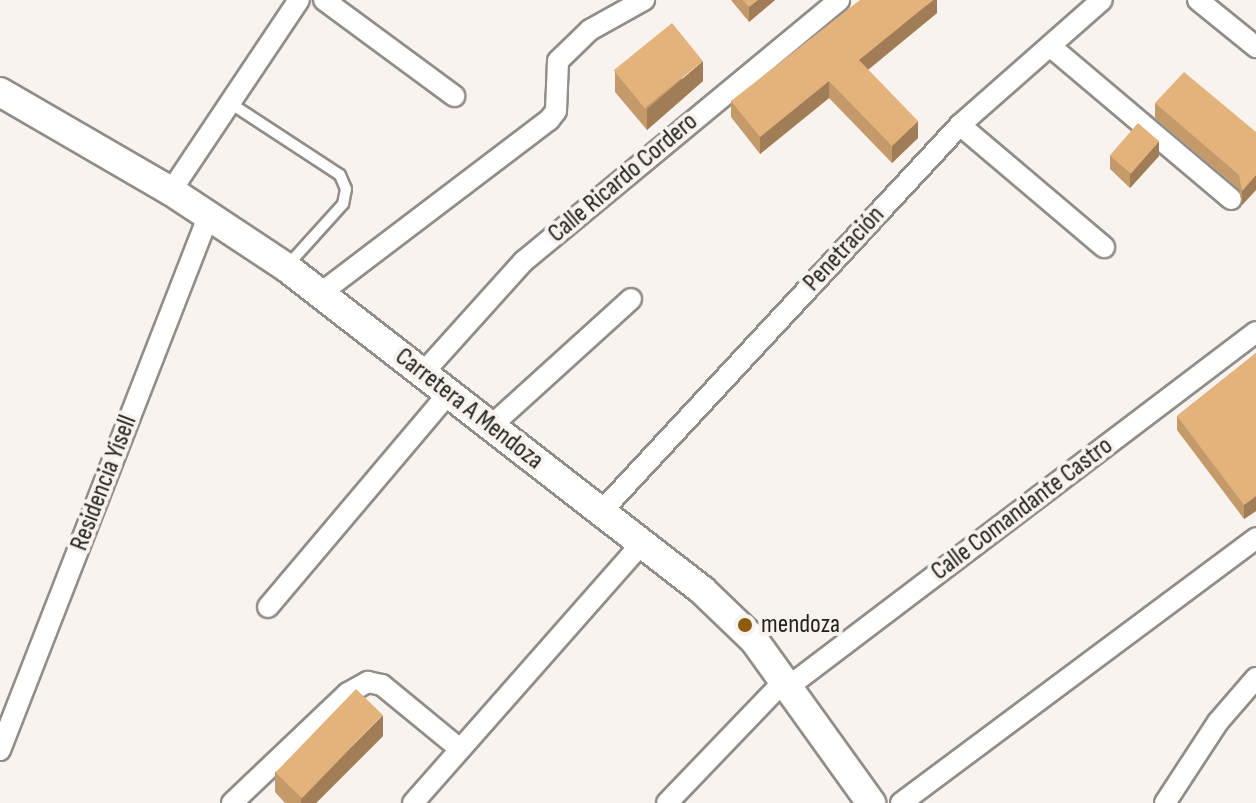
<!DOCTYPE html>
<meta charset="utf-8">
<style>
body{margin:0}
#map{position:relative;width:1256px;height:803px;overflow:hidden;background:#f8f3ee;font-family:"Sofia Sans Condensed",sans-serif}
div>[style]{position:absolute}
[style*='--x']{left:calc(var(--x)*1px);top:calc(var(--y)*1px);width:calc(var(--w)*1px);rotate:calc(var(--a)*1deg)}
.roads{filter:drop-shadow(2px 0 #918d88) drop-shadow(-2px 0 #918d88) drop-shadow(0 2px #918d88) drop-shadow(0 -2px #918d88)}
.lane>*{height:10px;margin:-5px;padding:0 5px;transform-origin:5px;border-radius:5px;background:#fff}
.street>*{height:20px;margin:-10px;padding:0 10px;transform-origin:10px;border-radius:10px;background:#fff}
.secondary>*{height:28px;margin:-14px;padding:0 14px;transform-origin:14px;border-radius:14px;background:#fff}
.wall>*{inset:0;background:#c49a6a}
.shaded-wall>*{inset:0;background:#a07d56}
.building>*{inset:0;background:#e4b37b;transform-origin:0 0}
.dots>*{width:22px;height:22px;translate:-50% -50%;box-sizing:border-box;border:4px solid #f8f3ee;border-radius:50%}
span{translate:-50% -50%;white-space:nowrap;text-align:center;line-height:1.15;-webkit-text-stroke:8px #f8f3ee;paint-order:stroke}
.street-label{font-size:26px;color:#232220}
.poi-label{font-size:26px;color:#232220}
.left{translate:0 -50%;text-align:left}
</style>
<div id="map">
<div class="roads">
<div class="lane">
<div style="--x:230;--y:103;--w:131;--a:33.2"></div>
<div style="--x:340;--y:175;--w:15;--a:67"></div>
<div style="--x:346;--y:189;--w:15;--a:101"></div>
<div style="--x:343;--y:204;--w:84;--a:132.1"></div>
</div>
<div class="street">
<div style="--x:324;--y:0;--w:162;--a:36.4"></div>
<div style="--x:1198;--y:0;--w:75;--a:39"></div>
<div style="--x:1050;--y:46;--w:237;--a:40.2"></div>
<div style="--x:960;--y:125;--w:189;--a:40.3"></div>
<div style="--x:171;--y:191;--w:230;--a:-56.2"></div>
<div style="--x:321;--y:293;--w:286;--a:-37.2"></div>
<div style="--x:549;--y:120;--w:11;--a:-52"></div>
<div style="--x:556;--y:111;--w:50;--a:-87.7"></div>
<div style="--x:558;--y:61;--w:45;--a:-44.1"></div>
<div style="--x:590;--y:30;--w:62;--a:-29.1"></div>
<div style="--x:423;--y:373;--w:151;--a:-48"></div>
<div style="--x:524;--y:261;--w:409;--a:-39.6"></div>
<div style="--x:491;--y:426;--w:189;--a:-42.2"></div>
<div style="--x:600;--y:513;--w:529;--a:-47.14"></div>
<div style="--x:960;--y:125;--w:189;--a:-41.4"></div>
<div style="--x:268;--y:607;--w:280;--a:-49.8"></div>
<div style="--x:788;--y:687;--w:587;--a:-37.18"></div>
<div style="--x:0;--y:750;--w:572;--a:-68.68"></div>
<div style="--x:232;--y:803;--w:160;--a:-43.5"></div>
<div style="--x:348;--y:693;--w:23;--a:-29"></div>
<div style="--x:368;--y:682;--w:14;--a:12"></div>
<div style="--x:382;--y:685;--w:101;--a:39.4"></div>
<div style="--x:413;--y:803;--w:345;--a:-48.6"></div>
<div style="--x:667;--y:803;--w:169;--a:-46.2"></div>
<div style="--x:901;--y:803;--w:443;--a:-36.7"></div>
<div style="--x:1165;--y:803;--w:97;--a:-56.8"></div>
<div style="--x:1218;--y:722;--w:58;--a:-49.2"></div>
</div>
<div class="secondary">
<div style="--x:0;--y:92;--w:198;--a:30.1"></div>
<div style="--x:171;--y:191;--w:138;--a:33.5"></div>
<div style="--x:286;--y:267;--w:527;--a:37.83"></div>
<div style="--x:702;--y:590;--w:72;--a:43.9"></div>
<div style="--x:754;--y:640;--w:201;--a:54.3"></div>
</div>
</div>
<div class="wall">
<div style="clip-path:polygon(731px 0,775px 0,749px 22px)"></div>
<div style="clip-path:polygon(937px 0,937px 13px,868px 70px,918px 138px,892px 163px,829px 98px,760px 154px,731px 117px,731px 101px)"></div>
<div style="clip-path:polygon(615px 71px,703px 81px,647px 130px,615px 92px)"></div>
<div style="clip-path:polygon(1155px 103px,1256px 132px,1256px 190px,1242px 205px,1239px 189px,1155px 118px)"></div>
<div style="clip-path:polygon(1110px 155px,1159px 156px,1130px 188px,1110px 169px)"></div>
<div style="clip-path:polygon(1256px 353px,1256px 511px,1244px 519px,1177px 430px,1177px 416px)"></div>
<div style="clip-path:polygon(383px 736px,316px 803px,285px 803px,275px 792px,275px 772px)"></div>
</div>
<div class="shaded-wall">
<div style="clip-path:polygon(758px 0,775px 0,749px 22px,749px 7px)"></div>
<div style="clip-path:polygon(933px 0,937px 0,937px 13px,859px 77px,859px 60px)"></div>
<div style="clip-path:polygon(703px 61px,703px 81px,647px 130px,647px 109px)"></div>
<div style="clip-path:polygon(829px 81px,829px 98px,760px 154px,760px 137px)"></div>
<div style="clip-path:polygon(918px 121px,918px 138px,892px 163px,892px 146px)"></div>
<div style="clip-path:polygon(1159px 141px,1159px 156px,1130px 188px,1130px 174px)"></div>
<div style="clip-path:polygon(1256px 175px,1256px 190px,1242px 205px,1242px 191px)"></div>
<div style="clip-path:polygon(1256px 496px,1256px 511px,1244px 519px,1244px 505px)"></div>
<div style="clip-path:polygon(383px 715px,383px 736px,316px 803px,301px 803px,301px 798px)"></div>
</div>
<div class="building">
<div style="clip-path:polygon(743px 0,758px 0,749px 7px)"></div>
<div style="clip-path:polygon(860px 0,933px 0,859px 60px,918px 121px,892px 146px,829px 81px,760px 137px,731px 101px)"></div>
<div style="left:672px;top:23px;width:49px;height:75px;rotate:51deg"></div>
<div style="clip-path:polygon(1184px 72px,1256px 132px,1256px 175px,1242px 191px,1239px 175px,1155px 103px)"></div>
<div style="left:1138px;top:123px;width:28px;height:43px;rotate:41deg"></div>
<div style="clip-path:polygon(1256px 353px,1256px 496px,1244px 505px,1177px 416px)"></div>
<div style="left:356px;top:689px;width:37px;height:116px;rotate:44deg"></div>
</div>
<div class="dots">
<div style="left:745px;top:625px;background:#8f5b0d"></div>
</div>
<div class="street-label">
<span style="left:623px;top:178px;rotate:-40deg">Calle Ricardo Cordero</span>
<span style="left:844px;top:249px;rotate:-47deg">Penetración</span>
<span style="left:469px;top:409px;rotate:38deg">Carretera A Mendoza</span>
<span style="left:104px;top:483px;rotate:-69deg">Residencia Yisell</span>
<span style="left:1022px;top:509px;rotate:-37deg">Calle Comandante Castro</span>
</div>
<div class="poi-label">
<span class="left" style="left:761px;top:625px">mendoza</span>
</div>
</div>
